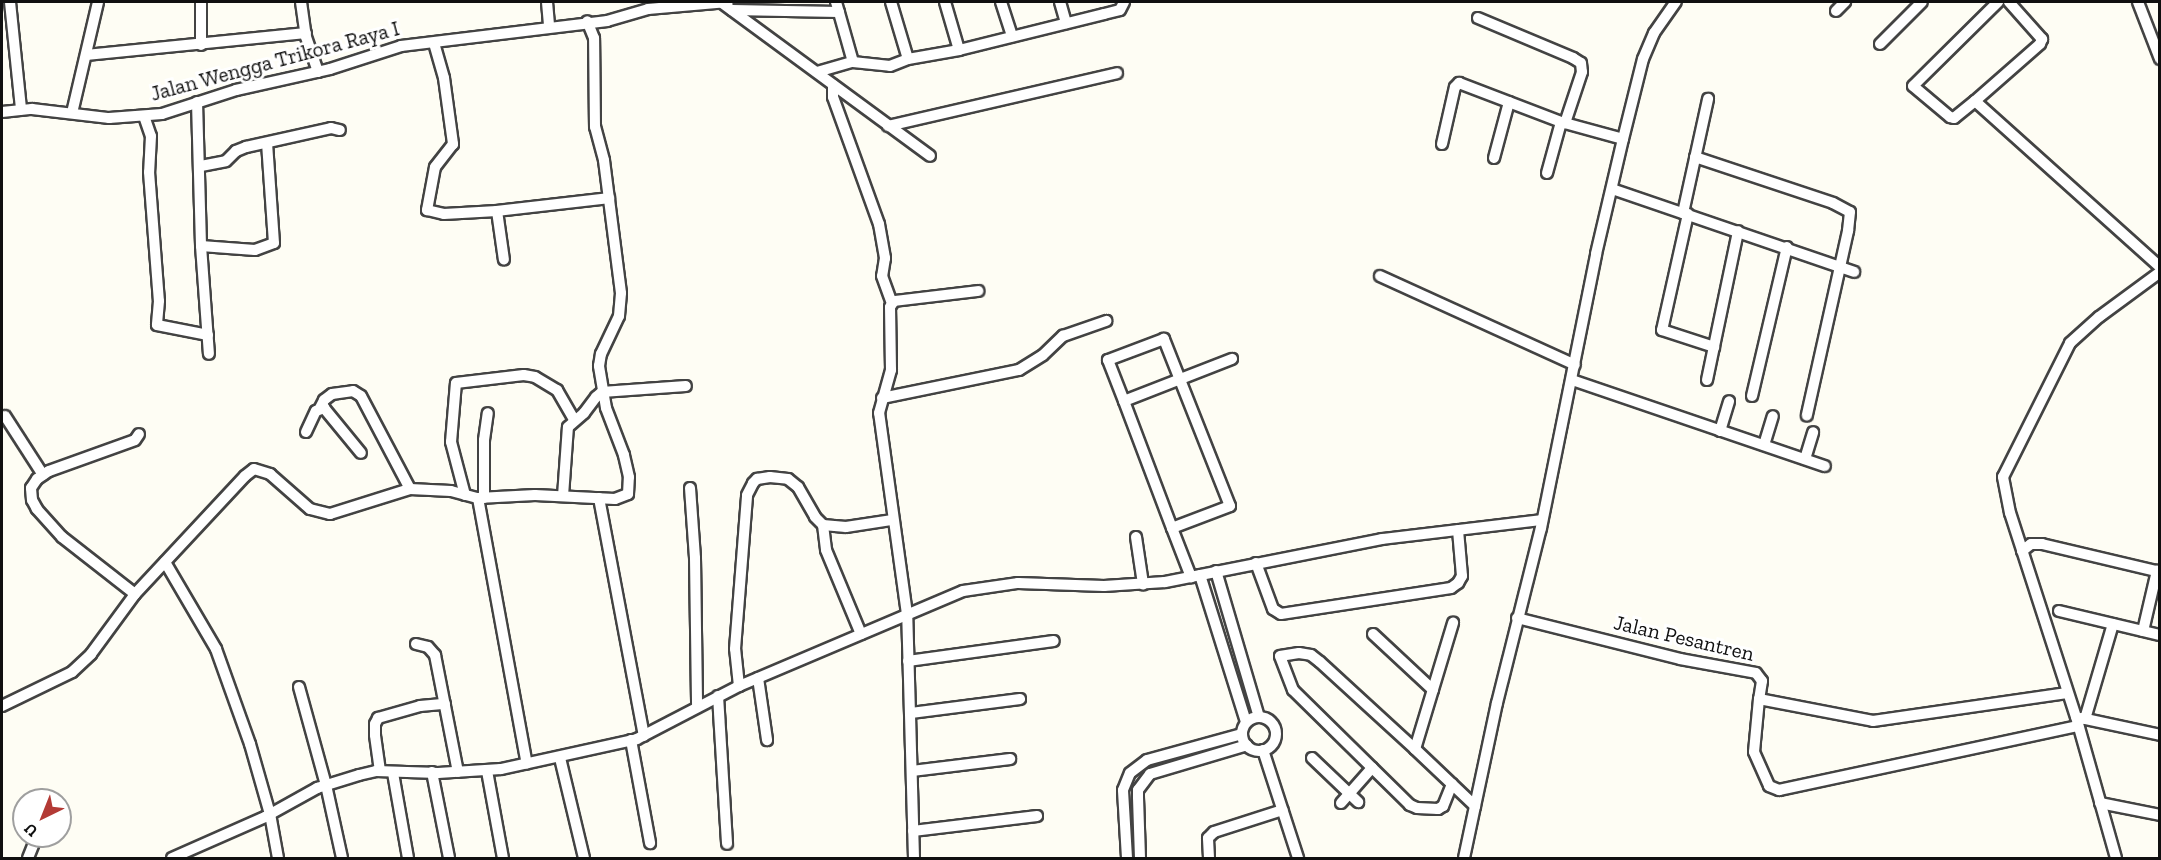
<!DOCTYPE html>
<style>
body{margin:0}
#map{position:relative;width:2161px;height:860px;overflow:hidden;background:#fefdf4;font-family:"Zilla Slab",serif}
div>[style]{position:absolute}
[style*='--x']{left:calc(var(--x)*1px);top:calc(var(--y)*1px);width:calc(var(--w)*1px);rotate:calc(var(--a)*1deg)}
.roads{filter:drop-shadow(2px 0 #434343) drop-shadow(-2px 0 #434343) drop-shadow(0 2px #434343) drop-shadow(0 -2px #434343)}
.minor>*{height:10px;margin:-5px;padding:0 5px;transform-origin:5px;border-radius:5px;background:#fff}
.minor>.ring{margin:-5px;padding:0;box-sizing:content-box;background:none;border:10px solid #fff;border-radius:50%}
span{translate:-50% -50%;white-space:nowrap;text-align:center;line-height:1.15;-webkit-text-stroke:6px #fff;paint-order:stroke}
.street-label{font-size:21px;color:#101010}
.frame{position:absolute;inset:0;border:3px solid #101010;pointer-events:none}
.north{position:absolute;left:12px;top:788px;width:60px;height:60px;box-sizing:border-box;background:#fff;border:2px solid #9f9f9f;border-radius:50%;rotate:223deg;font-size:16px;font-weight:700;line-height:24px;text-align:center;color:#101010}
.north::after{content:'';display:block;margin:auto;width:21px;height:27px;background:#b33a35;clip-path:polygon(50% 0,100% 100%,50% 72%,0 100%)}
</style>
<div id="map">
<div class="roads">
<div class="minor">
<div style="--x:10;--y:2;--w:108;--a:84.1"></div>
<div style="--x:301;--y:2;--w:35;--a:82"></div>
<div style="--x:306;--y:37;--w:37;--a:71"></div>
<div style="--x:547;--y:2;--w:25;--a:85"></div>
<div style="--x:836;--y:2;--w:62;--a:74.2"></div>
<div style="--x:891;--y:2;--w:59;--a:73.4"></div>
<div style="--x:945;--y:2;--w:50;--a:73.7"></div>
<div style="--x:1001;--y:2;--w:36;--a:72"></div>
<div style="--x:1060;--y:2;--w:22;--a:74"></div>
<div style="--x:2009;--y:2;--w:50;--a:48.3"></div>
<div style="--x:2042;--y:39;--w:5;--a:112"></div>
<div style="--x:2040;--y:44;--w:86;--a:138.8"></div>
<div style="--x:1975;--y:101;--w:249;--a:41.9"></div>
<div style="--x:2138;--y:2;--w:61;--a:68.9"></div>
<div style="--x:722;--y:3;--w:258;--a:36.3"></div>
<div style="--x:732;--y:10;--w:107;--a:1.1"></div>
<div style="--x:1836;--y:11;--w:13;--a:-45"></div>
<div style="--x:1478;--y:18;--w:103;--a:22.8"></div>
<div style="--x:1573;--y:58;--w:9;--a:32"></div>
<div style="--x:1581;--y:63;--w:9;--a:84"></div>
<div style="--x:1582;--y:72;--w:54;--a:108.4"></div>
<div style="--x:434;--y:43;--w:36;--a:74"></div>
<div style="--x:444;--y:78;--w:67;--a:82.2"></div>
<div style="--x:453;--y:144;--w:29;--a:128"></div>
<div style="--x:435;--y:167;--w:44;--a:100.5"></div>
<div style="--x:427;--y:210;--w:17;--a:13"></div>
<div style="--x:444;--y:214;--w:53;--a:-3.2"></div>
<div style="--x:497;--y:211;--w:49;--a:81.9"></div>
<div style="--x:1880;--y:44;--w:59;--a:-45"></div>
<div style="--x:201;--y:45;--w:43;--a:-90"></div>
<div style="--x:86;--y:55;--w:221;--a:-5.7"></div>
<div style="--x:817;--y:72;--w:37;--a:-16"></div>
<div style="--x:853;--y:62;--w:37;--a:6"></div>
<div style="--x:890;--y:66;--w:19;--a:-21"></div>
<div style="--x:908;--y:59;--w:52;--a:-10"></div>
<div style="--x:959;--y:50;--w:149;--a:-13.9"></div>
<div style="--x:1104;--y:14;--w:16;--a:-14"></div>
<div style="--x:1120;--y:10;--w:9;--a:-63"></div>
<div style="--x:833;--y:85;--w:12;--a:90"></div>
<div style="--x:833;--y:97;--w:135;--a:70.1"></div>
<div style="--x:879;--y:224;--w:35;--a:80"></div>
<div style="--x:885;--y:258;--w:18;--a:99"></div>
<div style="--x:882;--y:276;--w:29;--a:70"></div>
<div style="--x:1975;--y:101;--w:27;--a:141"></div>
<div style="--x:1954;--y:118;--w:4;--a:-166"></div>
<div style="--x:1950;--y:117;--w:48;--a:-140"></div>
<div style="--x:1913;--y:86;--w:120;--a:-44.7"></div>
<div style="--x:197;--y:102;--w:144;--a:88.4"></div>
<div style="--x:201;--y:246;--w:108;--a:85.8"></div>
<div style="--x:2;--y:112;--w:30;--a:-6"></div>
<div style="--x:32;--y:109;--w:78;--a:6.7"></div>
<div style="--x:109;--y:118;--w:53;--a:-4.3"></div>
<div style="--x:162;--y:114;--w:78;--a:-18"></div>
<div style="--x:236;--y:90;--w:96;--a:-12.6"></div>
<div style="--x:330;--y:69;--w:75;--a:-17.9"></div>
<div style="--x:401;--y:46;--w:208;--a:-6.9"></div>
<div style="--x:607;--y:21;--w:43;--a:-16.3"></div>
<div style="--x:648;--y:9;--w:80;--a:-5"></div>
<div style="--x:72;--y:113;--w:114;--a:-76.8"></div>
<div style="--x:144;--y:116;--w:21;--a:71"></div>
<div style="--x:151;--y:136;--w:36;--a:93"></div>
<div style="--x:149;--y:172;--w:129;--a:85.6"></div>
<div style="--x:159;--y:301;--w:24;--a:95"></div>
<div style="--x:157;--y:325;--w:52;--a:11.1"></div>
<div style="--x:888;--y:126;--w:235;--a:-13"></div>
<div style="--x:1442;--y:144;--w:58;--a:-77.2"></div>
<div style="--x:1455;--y:87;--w:6;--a:-45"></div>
<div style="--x:1459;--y:83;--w:109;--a:20.9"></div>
<div style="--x:1561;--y:122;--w:64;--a:15.3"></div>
<div style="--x:1695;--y:157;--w:145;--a:18.4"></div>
<div style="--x:1833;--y:203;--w:19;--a:28"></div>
<div style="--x:1850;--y:212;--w:19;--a:96"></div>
<div style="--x:1848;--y:231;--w:189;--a:102.6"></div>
<div style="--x:1494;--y:158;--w:58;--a:-75"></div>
<div style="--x:201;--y:166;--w:25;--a:-11"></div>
<div style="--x:226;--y:161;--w:14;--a:-45"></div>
<div style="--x:236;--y:151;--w:11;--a:-22"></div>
<div style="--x:246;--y:147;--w:87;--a:-12.6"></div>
<div style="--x:331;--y:128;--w:9;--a:13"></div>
<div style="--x:1547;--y:173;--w:53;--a:-74.6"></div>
<div style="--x:1612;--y:189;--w:256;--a:18.9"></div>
<div style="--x:497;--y:211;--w:113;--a:-6.6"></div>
<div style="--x:1683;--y:213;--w:117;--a:-77.6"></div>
<div style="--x:1688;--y:214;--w:119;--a:102.6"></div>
<div style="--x:1662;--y:330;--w:55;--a:18.1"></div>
<div style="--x:201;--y:246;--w:54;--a:4.2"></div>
<div style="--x:255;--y:250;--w:20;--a:-20"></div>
<div style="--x:274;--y:243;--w:100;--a:-94"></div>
<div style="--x:1380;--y:276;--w:214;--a:24.5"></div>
<div style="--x:1572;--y:380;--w:267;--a:18.8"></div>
<div style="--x:1707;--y:380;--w:152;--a:-78.2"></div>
<div style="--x:1752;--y:396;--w:153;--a:-76.8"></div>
<div style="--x:882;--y:398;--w:140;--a:-11.6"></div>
<div style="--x:1019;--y:370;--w:28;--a:-32"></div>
<div style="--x:1043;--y:355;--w:28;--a:-44"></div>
<div style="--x:1063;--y:336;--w:46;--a:-19.2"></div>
<div style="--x:1124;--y:401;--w:116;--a:-21.3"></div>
<div style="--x:320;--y:408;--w:9;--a:-63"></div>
<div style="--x:324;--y:400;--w:10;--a:-37"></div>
<div style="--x:332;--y:394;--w:21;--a:-8"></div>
<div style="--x:353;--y:391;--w:9;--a:32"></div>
<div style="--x:361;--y:396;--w:105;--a:62.2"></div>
<div style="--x:5;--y:416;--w:70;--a:57.2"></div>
<div style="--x:1720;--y:431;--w:31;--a:-73"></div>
<div style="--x:306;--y:432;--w:23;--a:-65"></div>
<div style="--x:316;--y:411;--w:9;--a:-21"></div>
<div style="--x:324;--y:408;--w:58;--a:50.6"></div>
<div style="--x:1764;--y:445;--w:30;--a:-73"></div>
<div style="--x:1805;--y:459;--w:28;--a:-73"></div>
<div style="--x:690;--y:488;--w:70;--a:85.9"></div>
<div style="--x:695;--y:558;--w:149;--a:89.2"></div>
<div style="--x:465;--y:495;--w:55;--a:-104.8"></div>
<div style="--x:451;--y:442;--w:59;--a:-85.2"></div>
<div style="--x:456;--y:383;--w:68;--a:-6.7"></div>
<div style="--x:524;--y:375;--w:11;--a:10"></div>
<div style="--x:535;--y:377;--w:26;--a:31"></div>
<div style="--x:557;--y:390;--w:34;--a:60"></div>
<div style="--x:563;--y:496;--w:69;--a:-85.9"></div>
<div style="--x:568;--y:427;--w:21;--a:-41"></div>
<div style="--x:584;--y:413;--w:20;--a:-53"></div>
<div style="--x:596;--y:397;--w:8;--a:-40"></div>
<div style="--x:602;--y:392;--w:84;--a:-4.1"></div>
<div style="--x:478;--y:498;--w:270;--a:79.6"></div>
<div style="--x:484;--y:498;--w:58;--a:-90"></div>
<div style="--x:484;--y:440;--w:27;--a:-82"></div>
<div style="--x:599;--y:498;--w:242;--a:79.3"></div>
<div style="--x:823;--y:525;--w:25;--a:83"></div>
<div style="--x:826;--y:550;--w:91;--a:67.4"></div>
<div style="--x:1172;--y:528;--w:62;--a:-20.8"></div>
<div style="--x:1230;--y:506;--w:180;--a:-111.6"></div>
<div style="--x:1164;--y:339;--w:60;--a:159.4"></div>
<div style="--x:1108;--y:360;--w:44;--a:68.7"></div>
<div style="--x:1124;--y:401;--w:136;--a:69.3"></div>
<div style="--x:1172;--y:528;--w:53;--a:68.8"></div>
<div style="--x:1136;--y:537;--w:48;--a:81.5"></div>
<div style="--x:2022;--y:551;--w:11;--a:-38"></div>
<div style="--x:2031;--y:544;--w:11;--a:0"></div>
<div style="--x:2042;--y:544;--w:121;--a:13.3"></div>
<div style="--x:165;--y:562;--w:101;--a:59.6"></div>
<div style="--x:216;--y:649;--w:101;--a:70.3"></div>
<div style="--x:250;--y:744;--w:73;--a:74.1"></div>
<div style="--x:270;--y:814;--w:45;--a:79.7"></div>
<div style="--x:1256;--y:563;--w:49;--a:69.7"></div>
<div style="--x:1273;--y:609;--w:9;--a:32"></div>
<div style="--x:1281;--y:614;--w:172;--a:-8.7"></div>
<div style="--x:1451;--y:588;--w:9;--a:-36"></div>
<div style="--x:1458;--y:583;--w:8;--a:-60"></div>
<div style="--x:1462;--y:576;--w:46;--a:-95"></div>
<div style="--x:1216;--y:571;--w:152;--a:73.6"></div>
<div style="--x:1200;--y:575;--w:154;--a:72.6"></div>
<div style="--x:135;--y:594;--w:93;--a:-142"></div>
<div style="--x:62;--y:537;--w:38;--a:-132"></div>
<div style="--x:37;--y:509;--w:10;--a:-119"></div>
<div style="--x:32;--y:500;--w:12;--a:-95"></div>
<div style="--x:31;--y:488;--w:11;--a:-56"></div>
<div style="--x:37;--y:479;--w:14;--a:-34"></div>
<div style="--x:49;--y:471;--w:91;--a:-19.8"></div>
<div style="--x:135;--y:440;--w:7;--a:-56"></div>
<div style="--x:2059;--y:611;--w:104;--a:13.4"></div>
<div style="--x:1517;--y:618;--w:168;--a:14.1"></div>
<div style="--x:1680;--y:659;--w:77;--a:10.4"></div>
<div style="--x:1756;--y:673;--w:10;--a:53"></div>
<div style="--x:1762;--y:681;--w:18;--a:99"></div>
<div style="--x:1759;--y:699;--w:116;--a:10.9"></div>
<div style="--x:1873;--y:721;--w:196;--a:-8.2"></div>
<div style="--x:2143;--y:631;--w:62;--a:-76.9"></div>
<div style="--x:1373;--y:634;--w:82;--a:43"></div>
<div style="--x:416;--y:644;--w:12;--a:14"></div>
<div style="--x:428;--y:647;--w:11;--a:49"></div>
<div style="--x:435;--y:655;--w:119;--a:78.9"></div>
<div style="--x:908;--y:661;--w:147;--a:-7.8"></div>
<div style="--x:758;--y:678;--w:63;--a:81.7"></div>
<div style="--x:739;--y:686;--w:37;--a:-96"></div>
<div style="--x:735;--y:649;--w:154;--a:-85.5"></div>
<div style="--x:747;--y:495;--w:13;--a:-63"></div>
<div style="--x:753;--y:483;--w:6;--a:-45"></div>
<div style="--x:757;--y:479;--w:13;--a:-9"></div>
<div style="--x:770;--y:477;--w:18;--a:6"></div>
<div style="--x:788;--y:479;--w:13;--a:39"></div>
<div style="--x:798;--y:487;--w:34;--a:60"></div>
<div style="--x:815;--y:517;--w:11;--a:45"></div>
<div style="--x:823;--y:525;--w:23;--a:5"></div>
<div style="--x:846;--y:527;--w:47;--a:-8.7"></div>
<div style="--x:299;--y:687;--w:102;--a:74.6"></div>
<div style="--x:326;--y:785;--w:75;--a:77.6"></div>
<div style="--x:718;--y:696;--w:148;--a:86.5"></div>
<div style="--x:1759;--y:699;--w:53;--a:95.4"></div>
<div style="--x:1754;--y:752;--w:37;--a:66"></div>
<div style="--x:1769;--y:786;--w:11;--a:22"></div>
<div style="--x:1779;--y:790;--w:306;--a:-12.1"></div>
<div style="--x:2;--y:706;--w:78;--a:-25.9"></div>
<div style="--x:72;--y:672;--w:26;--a:-43"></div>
<div style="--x:91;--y:654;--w:74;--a:-53.7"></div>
<div style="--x:135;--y:594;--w:161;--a:-47"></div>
<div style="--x:245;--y:476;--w:11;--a:-38"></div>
<div style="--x:254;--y:469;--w:17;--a:17"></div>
<div style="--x:270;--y:474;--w:53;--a:41.2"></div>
<div style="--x:310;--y:509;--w:21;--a:14"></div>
<div style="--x:330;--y:514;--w:84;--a:-17.4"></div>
<div style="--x:410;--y:489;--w:41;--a:2.8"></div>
<div style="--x:451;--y:491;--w:28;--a:15"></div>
<div style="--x:478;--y:498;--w:57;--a:-3"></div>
<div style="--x:535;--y:495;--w:80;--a:2.9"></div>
<div style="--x:615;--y:499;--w:14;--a:-21"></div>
<div style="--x:628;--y:494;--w:17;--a:-87"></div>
<div style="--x:629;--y:477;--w:23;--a:-103"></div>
<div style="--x:624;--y:455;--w:50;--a:-111"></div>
<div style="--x:606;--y:408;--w:43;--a:-99.5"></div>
<div style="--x:599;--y:366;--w:12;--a:-81"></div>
<div style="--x:601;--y:354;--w:42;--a:-64.7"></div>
<div style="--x:619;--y:316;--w:23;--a:-85"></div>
<div style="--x:621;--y:293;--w:134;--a:-97.3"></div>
<div style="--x:604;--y:160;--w:34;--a:-105"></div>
<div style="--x:595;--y:127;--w:89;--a:-90.6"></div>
<div style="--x:594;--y:38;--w:18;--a:-112"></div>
<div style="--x:911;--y:713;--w:110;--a:-7.3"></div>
<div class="ring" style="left:1242px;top:717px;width:24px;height:24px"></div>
<div style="--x:2081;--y:718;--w:81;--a:12.1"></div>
<div style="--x:2085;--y:719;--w:99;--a:-73.6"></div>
<div style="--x:631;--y:740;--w:105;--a:79.5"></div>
<div style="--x:1415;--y:749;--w:132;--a:-73.2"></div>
<div style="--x:1263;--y:750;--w:114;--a:72"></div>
<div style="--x:560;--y:758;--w:103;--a:76.5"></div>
<div style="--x:1312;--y:758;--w:64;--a:43.7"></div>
<div style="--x:380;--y:771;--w:36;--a:-98"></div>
<div style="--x:375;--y:735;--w:11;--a:-90"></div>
<div style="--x:375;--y:724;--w:7;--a:-63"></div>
<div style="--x:378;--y:718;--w:44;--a:-15.9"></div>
<div style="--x:420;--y:706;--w:25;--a:-5"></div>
<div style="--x:487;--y:771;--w:88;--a:79.6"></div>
<div style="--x:912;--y:771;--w:99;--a:-7"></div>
<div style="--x:432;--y:772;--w:88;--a:78.8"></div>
<div style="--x:393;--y:773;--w:86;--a:80"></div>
<div style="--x:1452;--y:784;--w:24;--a:112"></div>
<div style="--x:1443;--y:806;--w:6;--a:149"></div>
<div style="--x:1438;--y:809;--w:21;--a:-177"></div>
<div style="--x:1417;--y:808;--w:8;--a:-157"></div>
<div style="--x:1410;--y:805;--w:164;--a:-135.5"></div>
<div style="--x:1293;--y:690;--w:36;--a:-111"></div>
<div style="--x:1280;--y:656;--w:19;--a:-9"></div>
<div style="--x:1299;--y:653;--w:12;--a:9"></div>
<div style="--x:1311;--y:655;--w:11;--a:38"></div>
<div style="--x:1320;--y:662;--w:129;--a:42.5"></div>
<div style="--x:1415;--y:749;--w:83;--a:43.5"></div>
<div style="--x:1341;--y:803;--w:47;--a:-48.5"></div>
<div style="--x:2100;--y:803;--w:61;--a:11.3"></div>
<div style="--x:913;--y:831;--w:125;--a:-6.9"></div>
<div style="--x:28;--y:858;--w:24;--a:-68"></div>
<div style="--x:172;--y:858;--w:102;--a:-23.8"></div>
<div style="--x:265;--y:817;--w:60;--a:-29.1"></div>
<div style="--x:317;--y:788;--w:44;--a:-17.2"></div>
<div style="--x:359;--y:775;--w:17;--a:-13"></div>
<div style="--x:376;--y:771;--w:62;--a:1.8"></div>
<div style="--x:438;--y:773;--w:63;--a:-3.6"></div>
<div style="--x:501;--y:769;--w:139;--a:-12.4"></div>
<div style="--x:637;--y:739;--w:115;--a:-27.5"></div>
<div style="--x:739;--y:686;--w:243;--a:-23"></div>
<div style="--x:963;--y:591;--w:56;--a:-8.3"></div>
<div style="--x:1018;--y:583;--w:86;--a:2"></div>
<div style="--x:1104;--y:586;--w:61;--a:-3.8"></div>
<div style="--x:1165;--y:582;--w:221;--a:-11.2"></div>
<div style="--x:1382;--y:539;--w:161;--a:-6.8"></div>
<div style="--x:914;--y:858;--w:244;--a:-91.6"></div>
<div style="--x:907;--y:614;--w:203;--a:-97.9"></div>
<div style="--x:879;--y:413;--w:45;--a:-74.4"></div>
<div style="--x:891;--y:370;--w:63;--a:-90.9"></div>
<div style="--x:890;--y:307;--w:7;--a:-56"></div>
<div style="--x:894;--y:301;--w:85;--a:-6.8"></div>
<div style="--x:1127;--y:858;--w:68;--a:-93.4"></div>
<div style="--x:1123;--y:790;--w:18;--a:-68"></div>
<div style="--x:1130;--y:773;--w:21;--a:-37"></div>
<div style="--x:1147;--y:760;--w:98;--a:-15.3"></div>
<div style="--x:1140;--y:858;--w:61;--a:-91.9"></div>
<div style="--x:1138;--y:797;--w:7;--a:-90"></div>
<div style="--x:1138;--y:790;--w:20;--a:-53"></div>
<div style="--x:1150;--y:774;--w:101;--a:-16.6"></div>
<div style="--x:1209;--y:858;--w:20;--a:-93"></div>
<div style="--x:1208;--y:838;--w:8;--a:-45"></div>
<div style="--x:1214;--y:832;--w:72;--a:-17.7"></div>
<div style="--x:1464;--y:858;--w:158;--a:-78"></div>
<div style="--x:1497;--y:703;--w:180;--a:-75.9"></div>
<div style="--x:1541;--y:528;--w:279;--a:-78.6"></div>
<div style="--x:1596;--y:254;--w:118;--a:-76.8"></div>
<div style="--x:1623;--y:139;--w:82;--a:-76"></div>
<div style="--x:1643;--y:59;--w:28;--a:-67"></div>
<div style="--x:1654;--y:33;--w:38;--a:-55"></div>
<div style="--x:2116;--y:858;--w:147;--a:-105.8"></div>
<div style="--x:2076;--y:717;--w:214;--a:-107.9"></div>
<div style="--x:2010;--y:513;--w:37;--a:-101"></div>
<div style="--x:2003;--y:477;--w:150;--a:-63.4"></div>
<div style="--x:2070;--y:343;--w:39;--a:-42"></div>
<div style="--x:2099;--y:317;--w:76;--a:-36.4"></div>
</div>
</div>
<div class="street-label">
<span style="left:275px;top:61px;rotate:-15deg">Jalan Wengga Trikora Raya I</span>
<span style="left:1684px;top:638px;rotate:13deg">Jalan Pesantren</span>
</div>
<div class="frame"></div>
<div class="north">U</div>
</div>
